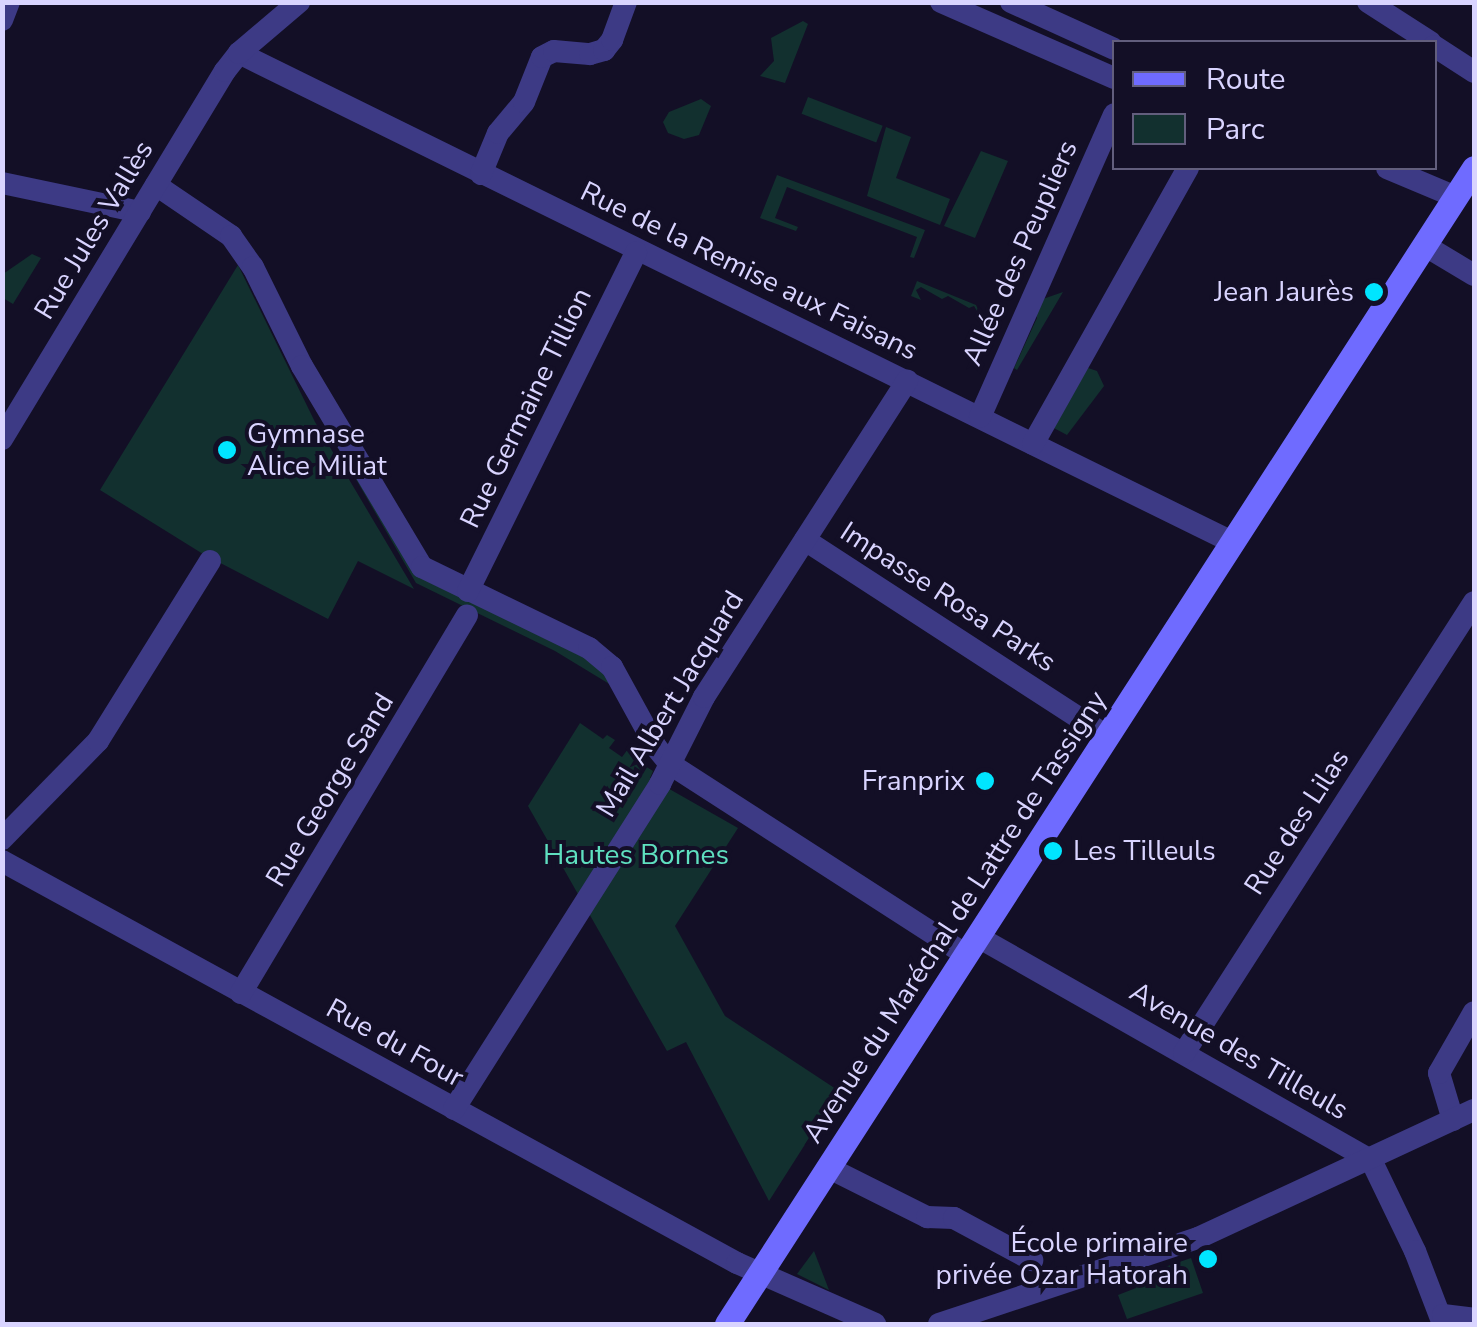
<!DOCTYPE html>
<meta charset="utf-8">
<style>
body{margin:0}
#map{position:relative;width:1477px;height:1327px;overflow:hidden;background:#130f26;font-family:"Nunito Sans",sans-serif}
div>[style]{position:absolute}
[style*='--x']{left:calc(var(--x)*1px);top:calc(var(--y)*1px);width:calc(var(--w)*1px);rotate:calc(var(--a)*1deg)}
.green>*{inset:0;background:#12302f;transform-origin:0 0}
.street>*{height:22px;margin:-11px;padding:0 11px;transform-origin:11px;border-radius:11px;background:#3d3a85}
.secondary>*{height:25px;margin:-12.5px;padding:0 12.5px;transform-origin:12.5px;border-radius:12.5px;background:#6f6bff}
.dots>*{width:28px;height:28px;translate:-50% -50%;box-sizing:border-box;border:5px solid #130f26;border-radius:50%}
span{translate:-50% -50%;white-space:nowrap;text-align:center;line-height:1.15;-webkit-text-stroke:8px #130f26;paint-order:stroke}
.street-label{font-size:28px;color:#d9d4ff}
.poi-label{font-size:28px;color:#d9d4ff}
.right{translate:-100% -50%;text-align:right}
.left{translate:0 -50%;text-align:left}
.park-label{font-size:28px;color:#5fe0c0}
.frame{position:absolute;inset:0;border:5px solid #d9d4ff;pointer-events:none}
.legend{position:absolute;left:1112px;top:40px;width:325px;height:130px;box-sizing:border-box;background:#130f26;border:2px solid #625e7d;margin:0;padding:12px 18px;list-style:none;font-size:30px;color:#d9d4ff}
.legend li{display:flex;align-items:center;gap:20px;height:50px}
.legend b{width:50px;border:2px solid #625e7d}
</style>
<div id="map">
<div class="green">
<div style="clip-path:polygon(803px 21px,808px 24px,785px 83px,760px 76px,774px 61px,771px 38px)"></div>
<div style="left:808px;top:97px;width:80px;height:18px;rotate:21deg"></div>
<div style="clip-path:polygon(701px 99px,711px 106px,699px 135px,684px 139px,668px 133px,663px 122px,669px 112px)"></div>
<div style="clip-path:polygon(886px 127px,911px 137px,896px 178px,950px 199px,940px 225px,867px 196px)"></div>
<div style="clip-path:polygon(981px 151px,1008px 161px,975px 238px,944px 226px)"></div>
<div style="clip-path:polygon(777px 175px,925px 230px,914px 258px,910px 257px,917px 237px,787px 187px,775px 218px,798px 227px,796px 231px,760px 218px)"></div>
<div style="clip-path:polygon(32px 254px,41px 258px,13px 304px,3px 298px,3px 274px)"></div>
<div style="clip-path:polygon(238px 265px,315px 422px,414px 589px,358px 561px,328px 619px,203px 554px,100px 490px)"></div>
<div style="clip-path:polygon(917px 281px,976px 305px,985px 325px,974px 306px,969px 308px,948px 296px,942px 299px,921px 287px,916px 290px,921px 300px,911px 296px)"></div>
<div style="clip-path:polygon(1063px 292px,1017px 370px,1014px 368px,1037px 318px,1035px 310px,1040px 300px)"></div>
<div style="clip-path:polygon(1088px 368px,1097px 371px,1104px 386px,1067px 435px,1052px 427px)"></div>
<div style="clip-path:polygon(309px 398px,413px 570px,596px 661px,611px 685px,555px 651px,416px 583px)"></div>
<div style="clip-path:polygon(580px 723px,603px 739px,607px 735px,615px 740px,609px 748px,622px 757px,631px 745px,638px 749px,632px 758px,653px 771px,650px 778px,738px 828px,675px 926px,725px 1016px,839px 1091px,769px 1201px,686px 1042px,667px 1051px,528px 806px)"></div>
<div style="clip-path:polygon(814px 1251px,829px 1290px,797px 1274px)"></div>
<div style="clip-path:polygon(1191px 1258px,1203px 1293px,1127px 1319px,1118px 1295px,1136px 1288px,1133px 1278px)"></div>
</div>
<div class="street">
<div style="--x:941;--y:2;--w:189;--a:23.7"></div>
<div style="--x:1011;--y:2;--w:113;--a:24.5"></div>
<div style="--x:1368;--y:2;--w:74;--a:32.8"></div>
<div style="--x:2;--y:20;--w:19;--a:-69"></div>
<div style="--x:1434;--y:46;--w:48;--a:33"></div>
<div style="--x:239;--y:53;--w:1109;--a:26.22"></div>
<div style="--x:1387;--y:168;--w:75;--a:22.8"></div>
<div style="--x:481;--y:174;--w:44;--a:-67.5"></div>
<div style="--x:498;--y:133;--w:40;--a:-50"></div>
<div style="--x:524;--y:102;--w:48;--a:-68.2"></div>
<div style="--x:542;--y:57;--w:13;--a:-27"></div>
<div style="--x:554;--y:51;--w:36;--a:5"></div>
<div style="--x:590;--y:54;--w:15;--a:-16"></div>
<div style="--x:604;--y:50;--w:13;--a:-51"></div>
<div style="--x:612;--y:40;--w:40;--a:-69.8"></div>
<div style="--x:2;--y:183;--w:141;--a:11.9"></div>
<div style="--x:156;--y:185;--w:91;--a:34.2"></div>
<div style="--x:231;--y:236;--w:38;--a:55"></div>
<div style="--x:253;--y:267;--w:110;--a:63.7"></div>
<div style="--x:302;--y:366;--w:234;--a:59.2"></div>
<div style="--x:422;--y:567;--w:186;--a:25.9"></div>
<div style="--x:589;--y:648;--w:30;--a:40"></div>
<div style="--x:612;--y:667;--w:91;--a:61.2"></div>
<div style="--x:656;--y:747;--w:22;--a:51"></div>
<div style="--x:670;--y:764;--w:352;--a:32.8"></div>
<div style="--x:1424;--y:245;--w:58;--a:31"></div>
<div style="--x:980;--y:417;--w:331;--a:-66.1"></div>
<div style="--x:2;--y:439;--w:430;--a:-58.8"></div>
<div style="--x:225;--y:71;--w:23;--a:-52"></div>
<div style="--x:239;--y:53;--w:79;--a:-40.4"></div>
<div style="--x:1033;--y:444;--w:317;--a:-60.7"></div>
<div style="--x:805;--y:540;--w:361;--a:33"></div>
<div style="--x:468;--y:591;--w:378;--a:-63.6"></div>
<div style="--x:2;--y:839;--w:137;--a:-45.6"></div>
<div style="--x:98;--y:741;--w:212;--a:-58.1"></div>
<div style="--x:2;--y:861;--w:838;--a:28.68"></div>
<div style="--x:737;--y:1263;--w:151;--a:23.8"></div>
<div style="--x:978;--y:937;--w:452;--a:29.6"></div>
<div style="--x:241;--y:993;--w:440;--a:-59.1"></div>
<div style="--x:1184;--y:1053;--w:536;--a:-57.26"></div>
<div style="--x:454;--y:1109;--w:385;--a:-57.6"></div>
<div style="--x:660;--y:784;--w:97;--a:-63.2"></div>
<div style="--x:704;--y:697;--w:376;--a:-57.3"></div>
<div style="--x:1453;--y:1120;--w:49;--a:-106.6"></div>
<div style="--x:1439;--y:1073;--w:70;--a:-60.2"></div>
<div style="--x:1371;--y:1160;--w:101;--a:64.2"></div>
<div style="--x:1415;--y:1251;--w:78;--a:69"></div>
<div style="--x:829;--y:1168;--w:110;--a:26.6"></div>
<div style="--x:927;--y:1217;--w:27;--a:2"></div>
<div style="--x:954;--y:1218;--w:89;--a:28.3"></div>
<div style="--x:1443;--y:1315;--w:31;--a:7"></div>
<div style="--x:939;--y:1324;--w:273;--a:-18.4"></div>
<div style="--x:1198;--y:1238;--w:304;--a:-24.9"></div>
</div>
<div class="secondary">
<div style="--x:727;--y:1324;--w:1376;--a:-57.13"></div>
</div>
<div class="dots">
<div style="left:1374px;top:292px;background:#00e5ff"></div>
<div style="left:227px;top:450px;background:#00e5ff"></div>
<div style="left:985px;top:781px;background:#00e5ff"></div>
<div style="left:1053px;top:851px;background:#00e5ff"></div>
<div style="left:1208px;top:1259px;background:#00e5ff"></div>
</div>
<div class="street-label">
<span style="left:94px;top:230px;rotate:-59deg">Rue Jules Vallès</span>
<span style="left:1020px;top:253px;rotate:-66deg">Allée des Peupliers</span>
<span style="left:749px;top:271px;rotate:26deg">Rue de la Remise aux Faisans</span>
<span style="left:526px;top:408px;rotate:-64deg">Rue Germaine Tillion</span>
<span style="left:948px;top:597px;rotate:33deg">Impasse Rosa Parks</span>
<span style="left:670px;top:704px;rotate:-59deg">Mail Albert Jacquard</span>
<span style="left:330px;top:790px;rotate:-59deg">Rue George Sand</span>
<span style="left:1297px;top:822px;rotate:-57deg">Rue des Lilas</span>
<span style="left:955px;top:917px;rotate:-57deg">Avenue du Maréchal de Lattre de Tassigny</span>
<span style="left:395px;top:1043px;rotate:29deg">Rue du Four</span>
<span style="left:1239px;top:1051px;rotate:30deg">Avenue des Tilleuls</span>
</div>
<div class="poi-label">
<span class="right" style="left:1354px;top:292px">Jean Jaurès</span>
<span class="left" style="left:247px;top:450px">Gymnase<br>Alice Miliat</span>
<span class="right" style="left:965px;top:781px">Franprix</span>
<span class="left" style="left:1073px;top:851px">Les Tilleuls</span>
<span class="right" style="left:1188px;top:1259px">École primaire<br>privée Ozar Hatorah</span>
</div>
<div class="park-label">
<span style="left:636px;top:855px">Hautes Bornes</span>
</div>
<div class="frame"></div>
<ul class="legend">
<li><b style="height:12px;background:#6f6bff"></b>Route</li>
<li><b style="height:28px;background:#12302f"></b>Parc</li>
</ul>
</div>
